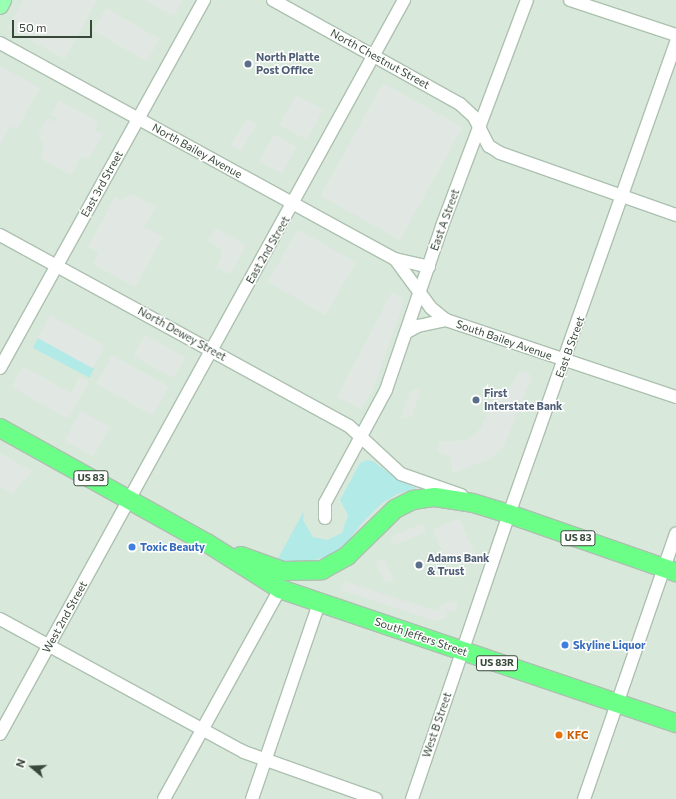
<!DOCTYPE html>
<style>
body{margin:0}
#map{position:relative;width:676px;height:799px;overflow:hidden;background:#eaf5ec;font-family:Commissioner,sans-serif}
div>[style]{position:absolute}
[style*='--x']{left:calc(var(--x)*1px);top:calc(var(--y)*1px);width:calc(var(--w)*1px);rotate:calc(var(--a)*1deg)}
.residential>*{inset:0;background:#d8e9db;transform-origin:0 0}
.green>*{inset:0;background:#b2eae8;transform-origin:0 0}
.parking>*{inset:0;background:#e1e7e2;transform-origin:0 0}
.roads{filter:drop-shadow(1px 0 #acc1b0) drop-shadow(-1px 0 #acc1b0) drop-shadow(0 1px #acc1b0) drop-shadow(0 -1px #acc1b0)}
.minor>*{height:12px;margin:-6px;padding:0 6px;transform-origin:6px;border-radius:6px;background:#fff}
.major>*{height:16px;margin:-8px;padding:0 8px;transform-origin:8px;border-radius:8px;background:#99ffb2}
.highway>*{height:18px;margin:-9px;padding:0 9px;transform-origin:9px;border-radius:9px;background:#6bff88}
.dots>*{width:11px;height:11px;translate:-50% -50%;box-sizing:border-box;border:2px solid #fff;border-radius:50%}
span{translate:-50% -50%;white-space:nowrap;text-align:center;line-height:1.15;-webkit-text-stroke:3px #fff;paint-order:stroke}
.shield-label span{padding:1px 3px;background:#fff;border:1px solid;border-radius:3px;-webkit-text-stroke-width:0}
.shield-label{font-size:10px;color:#38493a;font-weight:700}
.service-label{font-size:11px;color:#4e5e75;font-weight:700}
.left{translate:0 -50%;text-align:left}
.street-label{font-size:11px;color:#38493a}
.shop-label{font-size:11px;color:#366cbe;font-weight:700}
.food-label{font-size:11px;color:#c56008;font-weight:700}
.north{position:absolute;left:12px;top:747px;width:40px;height:40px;-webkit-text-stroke:3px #fff;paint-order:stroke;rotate:289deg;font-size:11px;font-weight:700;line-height:16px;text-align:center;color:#38493a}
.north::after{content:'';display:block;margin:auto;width:14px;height:18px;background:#38493a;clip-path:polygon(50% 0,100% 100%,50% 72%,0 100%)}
.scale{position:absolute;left:12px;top:20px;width:80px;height:18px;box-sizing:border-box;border:2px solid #38493a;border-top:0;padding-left:5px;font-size:12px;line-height:14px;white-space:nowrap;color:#38493a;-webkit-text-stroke:3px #fff;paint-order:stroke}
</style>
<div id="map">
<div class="residential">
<div style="left:0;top:0;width:676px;height:799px"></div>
</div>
<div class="green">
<div style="left:38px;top:338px;width:64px;height:11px;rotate:28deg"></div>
<div style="clip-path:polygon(366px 460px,373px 461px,398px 480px,417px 488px,398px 494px,382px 503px,362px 523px,344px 546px,334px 554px,305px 563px,288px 564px,277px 560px,304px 511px,303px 520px,313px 537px,327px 540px,342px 533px,348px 515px,340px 500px,360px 463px)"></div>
</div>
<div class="parking">
<div style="clip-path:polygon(23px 0,97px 0,65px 59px,8px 28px)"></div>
<div style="clip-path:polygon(144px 0,179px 0,182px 1px,174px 16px)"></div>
<div style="left:106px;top:8px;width:62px;height:26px;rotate:30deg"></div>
<div style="clip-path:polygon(0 66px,40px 88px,17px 129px,11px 126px,0 145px)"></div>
<div style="left:383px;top:83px;width:91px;height:129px;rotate:29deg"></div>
<div style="left:296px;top:95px;width:31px;height:34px;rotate:29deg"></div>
<div style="clip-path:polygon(59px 100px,99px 122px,95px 130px,103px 134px,88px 159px,82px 156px,71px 175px,41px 159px,44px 146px,38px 136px,47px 118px,55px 122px,57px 118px,51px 115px)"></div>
<div style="left:247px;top:118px;width:12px;height:32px;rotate:31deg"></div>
<div style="left:274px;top:134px;width:26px;height:31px;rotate:29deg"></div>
<div style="clip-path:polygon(132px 194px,156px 207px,144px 227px,163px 237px,135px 287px,93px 264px,99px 252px,88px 247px,115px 197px,121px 200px)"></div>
<div style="clip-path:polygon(216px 228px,246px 245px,230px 275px,216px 267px,221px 259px,221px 250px,208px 240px)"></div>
<div style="left:298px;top:229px;width:67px;height:61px;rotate:30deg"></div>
<div style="clip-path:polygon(392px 292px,403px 298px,402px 307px,373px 390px,361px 409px,337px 397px)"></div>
<div style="left:50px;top:315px;width:63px;height:26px;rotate:29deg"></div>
<div style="left:145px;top:335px;width:46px;height:24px;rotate:29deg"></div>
<div style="left:112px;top:355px;width:65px;height:33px;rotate:29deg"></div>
<div style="clip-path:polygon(23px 366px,71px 393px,80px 377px,89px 382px,68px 419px,12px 387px)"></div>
<div style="clip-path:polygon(520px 371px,530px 374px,531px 378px,504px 446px,490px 459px,453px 473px,450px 456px,437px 452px,440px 442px,468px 440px,481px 428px,495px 397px,504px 397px)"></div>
<div style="clip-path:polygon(421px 389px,412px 416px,401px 419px,410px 391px)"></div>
<div style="left:81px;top:411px;width:33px;height:34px;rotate:29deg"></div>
<div style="clip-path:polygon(0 453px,32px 471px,12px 494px,0 487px)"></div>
<div style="left:459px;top:518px;width:39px;height:29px;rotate:66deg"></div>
<div style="left:423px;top:524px;width:9px;height:35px;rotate:69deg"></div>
<div style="left:384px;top:558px;width:24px;height:9px;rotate:66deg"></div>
<div style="clip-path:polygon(344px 581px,436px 611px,448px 601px,458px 603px,456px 612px,446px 610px,447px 618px,434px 621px,341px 590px)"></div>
</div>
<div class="roads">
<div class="minor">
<div style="--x:273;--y:0;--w:214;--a:29.1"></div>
<div style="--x:460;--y:104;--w:19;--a:43"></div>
<div style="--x:474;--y:117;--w:33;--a:63"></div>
<div style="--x:489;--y:146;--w:13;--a:32"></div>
<div style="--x:500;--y:153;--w:187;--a:19.4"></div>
<div style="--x:570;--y:0;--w:112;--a:18.3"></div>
<div style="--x:0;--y:43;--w:450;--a:28.7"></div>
<div style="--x:395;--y:259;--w:61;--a:53.7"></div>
<div style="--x:431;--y:308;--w:19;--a:39"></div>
<div style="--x:446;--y:320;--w:243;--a:18.5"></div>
<div style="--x:0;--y:235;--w:398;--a:28.7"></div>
<div style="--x:349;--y:426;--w:71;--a:42.7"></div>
<div style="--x:401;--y:474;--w:64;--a:19.3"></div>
<div style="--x:395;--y:259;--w:35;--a:13"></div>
<div style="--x:407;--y:332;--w:13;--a:-29"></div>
<div style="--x:418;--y:326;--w:29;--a:-12"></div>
<div style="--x:0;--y:368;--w:421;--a:-61"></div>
<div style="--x:325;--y:518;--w:15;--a:-90"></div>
<div style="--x:325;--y:503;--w:128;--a:-61.6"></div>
<div style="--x:386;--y:390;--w:173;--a:-71.1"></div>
<div style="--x:442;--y:226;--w:241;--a:-69.4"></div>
<div style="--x:0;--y:619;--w:278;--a:28.6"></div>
<div style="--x:244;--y:752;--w:140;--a:19.6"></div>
<div style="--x:0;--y:734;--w:838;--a:-61.17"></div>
<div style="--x:164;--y:799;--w:240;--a:-61.1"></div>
<div style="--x:252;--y:799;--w:207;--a:-71.1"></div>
<div style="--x:412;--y:799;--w:301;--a:-71.2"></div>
<div style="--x:509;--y:514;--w:500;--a:-70.5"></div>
<div style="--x:584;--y:799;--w:281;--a:-70.9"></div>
</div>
<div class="major">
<div style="--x:0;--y:6;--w:7;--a:-63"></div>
</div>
<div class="highway">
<div style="--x:0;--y:428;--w:237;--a:29.1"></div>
<div style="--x:207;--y:543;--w:86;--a:32.2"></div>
<div style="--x:280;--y:589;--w:418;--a:18.7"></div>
<div style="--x:241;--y:556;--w:45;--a:19.7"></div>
<div style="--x:283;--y:571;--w:39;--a:-1"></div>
<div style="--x:322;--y:570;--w:29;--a:-29"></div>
<div style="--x:347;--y:556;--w:67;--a:-44.4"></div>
<div style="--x:395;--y:509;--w:20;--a:-27"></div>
<div style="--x:413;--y:500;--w:22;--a:-8"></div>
<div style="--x:435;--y:497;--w:38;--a:9"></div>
<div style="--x:473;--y:503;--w:38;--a:17"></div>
<div style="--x:509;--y:514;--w:177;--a:19.2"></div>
</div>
</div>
<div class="dots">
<div style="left:248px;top:64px;background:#5c6f8a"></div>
<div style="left:476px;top:400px;background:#5c6f8a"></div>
<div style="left:132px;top:547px;background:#3f7fe0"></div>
<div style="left:419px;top:565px;background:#5c6f8a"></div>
<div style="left:565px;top:645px;background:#3f7fe0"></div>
<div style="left:559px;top:735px;background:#e8710a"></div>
</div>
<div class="shield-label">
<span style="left:91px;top:478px">US 83</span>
<span style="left:578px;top:538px">US 83</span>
<span style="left:497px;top:663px">US 83R</span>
</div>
<div class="service-label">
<span class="left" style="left:256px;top:64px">North Platte<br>Post Office</span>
<span class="left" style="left:484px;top:400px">First<br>Interstate Bank</span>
<span class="left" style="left:427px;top:565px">Adams Bank<br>&amp; Trust</span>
</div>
<div class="street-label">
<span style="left:380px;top:59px;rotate:29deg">North Chestnut Street</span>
<span style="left:197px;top:151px;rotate:29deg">North Bailey Avenue</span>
<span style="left:102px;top:184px;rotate:-61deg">East 3rd Street</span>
<span style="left:445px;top:220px;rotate:-70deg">East A Street</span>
<span style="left:268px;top:250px;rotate:-60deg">East 2nd Street</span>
<span style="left:182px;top:334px;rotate:29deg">North Dewey Street</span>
<span style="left:504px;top:340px;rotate:19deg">South Bailey Avenue</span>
<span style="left:570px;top:347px;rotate:-70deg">East B Street</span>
<span style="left:65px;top:617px;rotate:-61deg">West 2nd Street</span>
<span style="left:421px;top:637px;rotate:19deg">South Jeffers Street</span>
<span style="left:437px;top:725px;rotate:-71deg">West B Street</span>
</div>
<div class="shop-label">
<span class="left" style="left:140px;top:547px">Toxic Beauty</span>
<span class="left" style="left:573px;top:645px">Skyline Liquor</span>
</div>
<div class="food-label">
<span class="left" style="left:567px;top:735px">KFC</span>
</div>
<div class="north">N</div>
<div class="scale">50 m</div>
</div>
